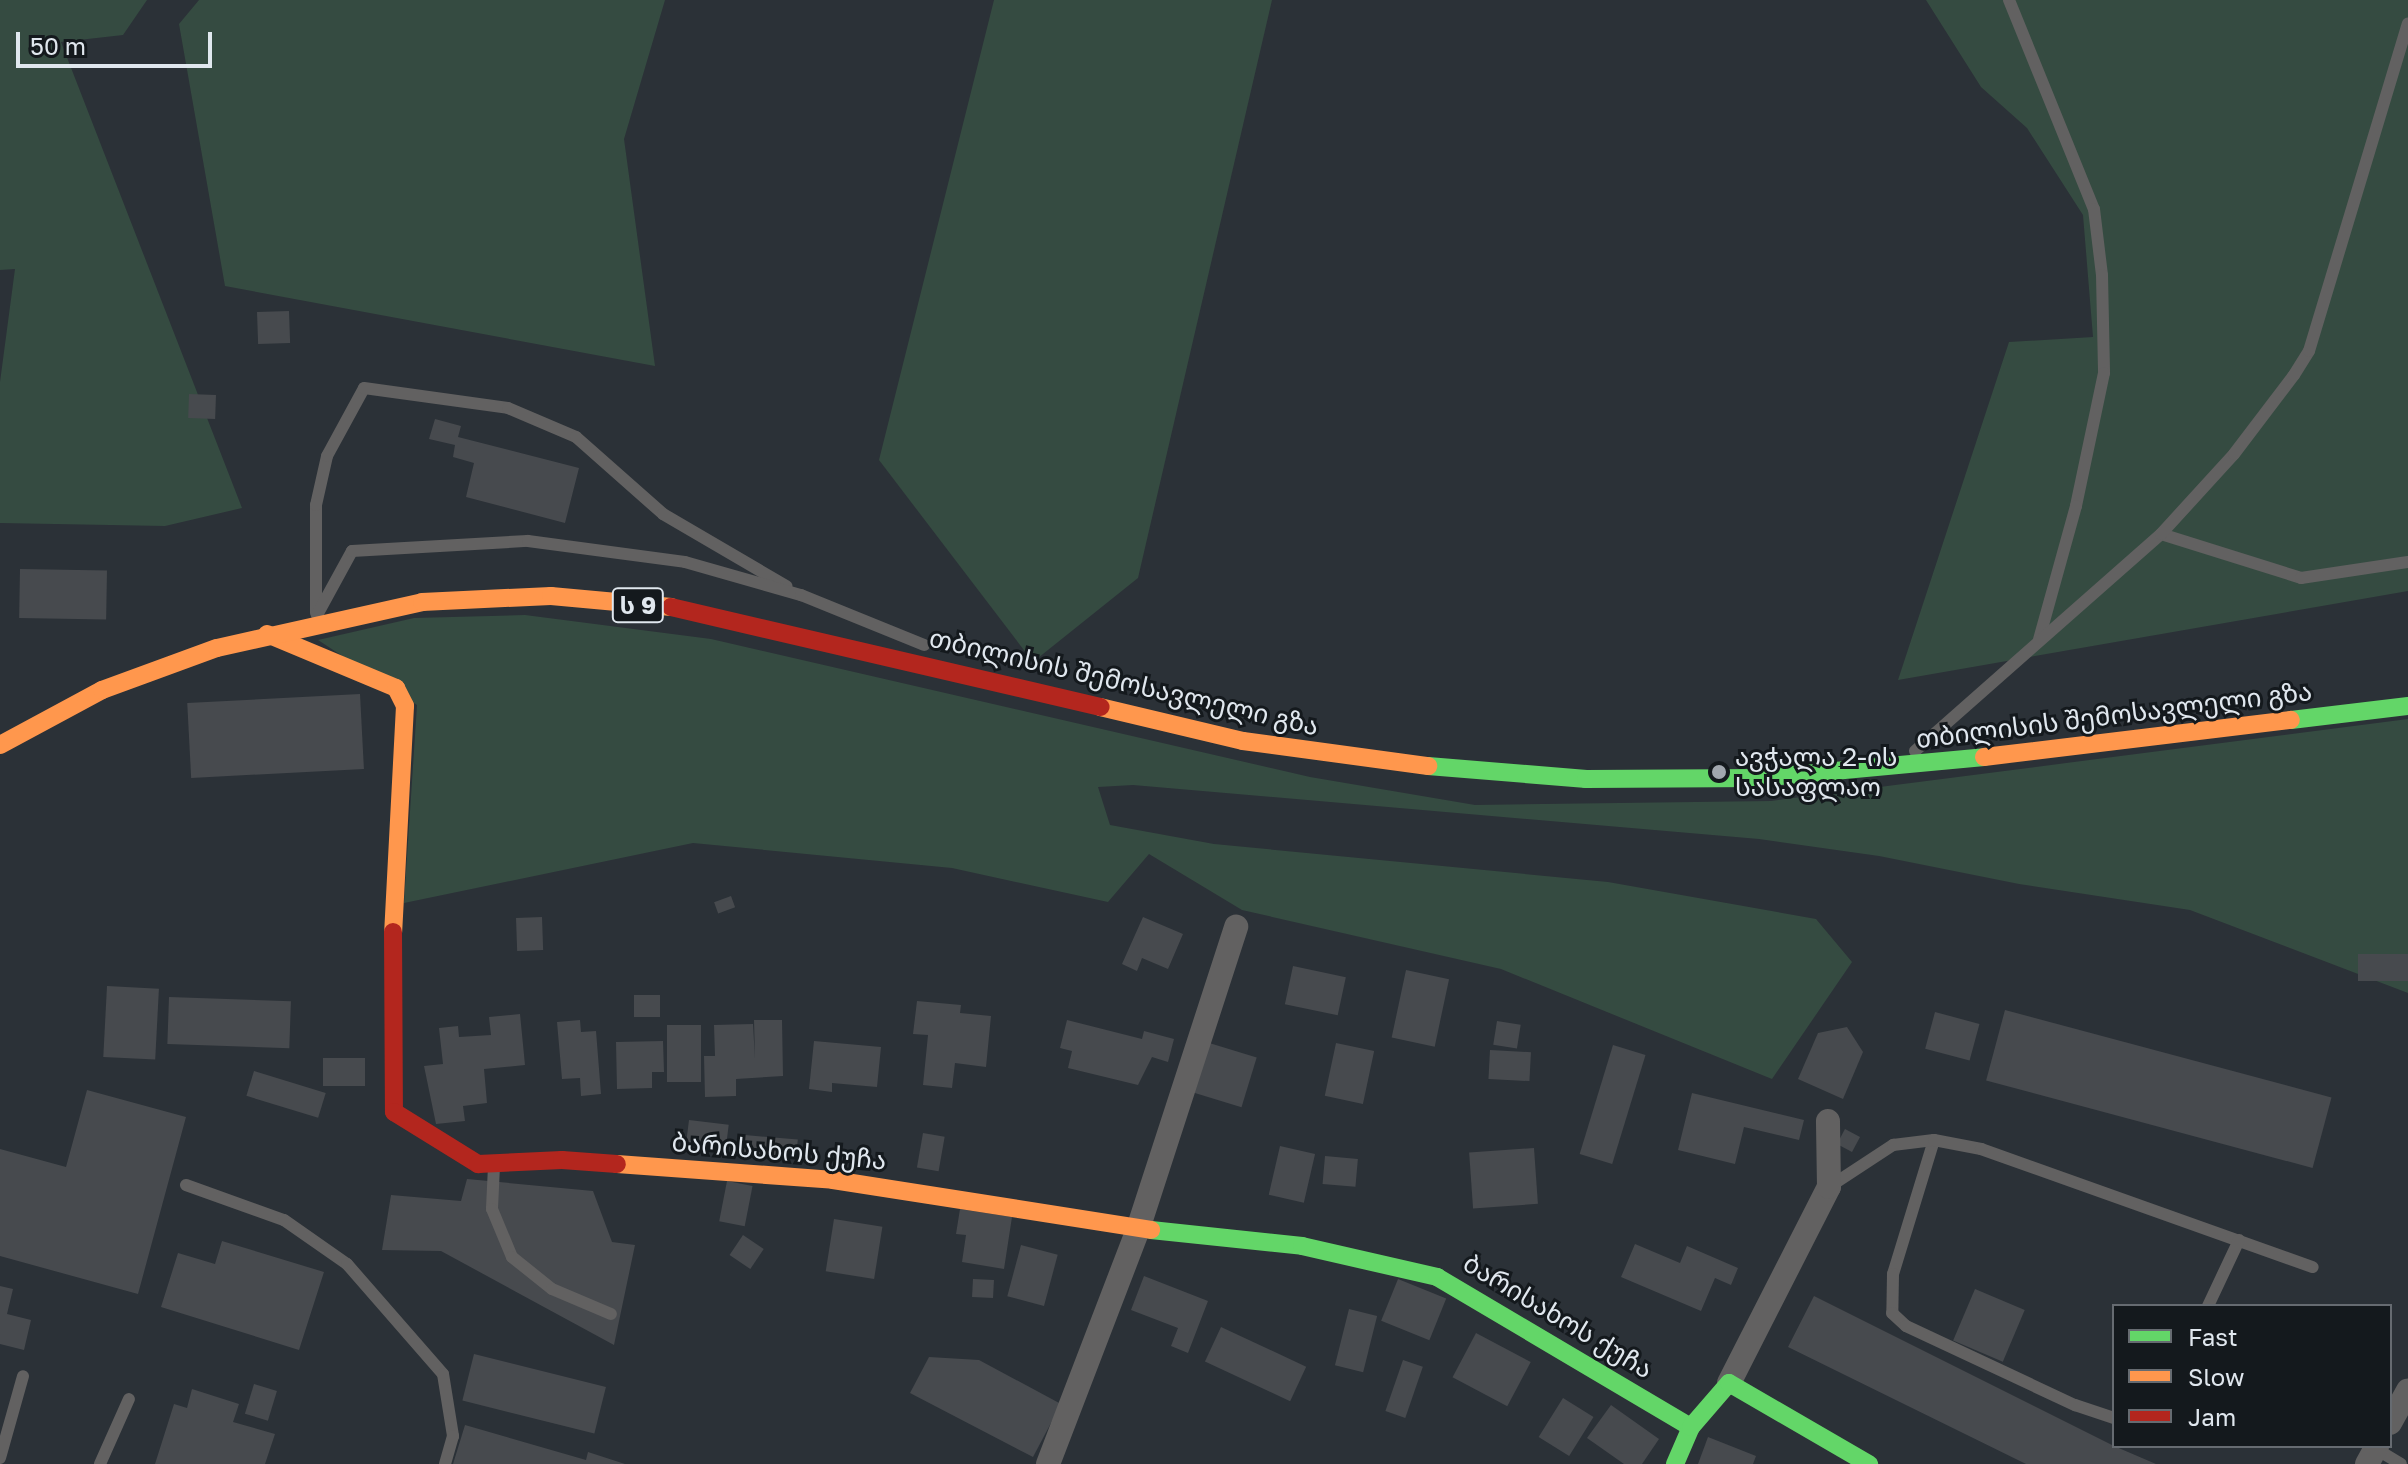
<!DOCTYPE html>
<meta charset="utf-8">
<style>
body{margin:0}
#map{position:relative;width:2408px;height:1464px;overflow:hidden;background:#2b3137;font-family:"Golos Text","Noto Sans Georgian",sans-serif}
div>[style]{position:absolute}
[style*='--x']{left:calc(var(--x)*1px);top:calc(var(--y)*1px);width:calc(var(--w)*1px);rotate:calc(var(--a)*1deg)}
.green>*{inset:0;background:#354b41}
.building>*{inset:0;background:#474a4e;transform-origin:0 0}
.lane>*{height:12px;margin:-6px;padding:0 6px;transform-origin:6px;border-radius:6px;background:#626161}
.street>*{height:24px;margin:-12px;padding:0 12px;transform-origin:12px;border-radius:12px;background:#626161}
.fast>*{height:18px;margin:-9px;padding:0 9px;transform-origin:9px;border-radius:9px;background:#63d668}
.slow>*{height:18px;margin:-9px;padding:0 9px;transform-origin:9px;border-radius:9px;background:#ff974d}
.jam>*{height:18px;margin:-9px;padding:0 9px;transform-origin:9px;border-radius:9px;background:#b3261e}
.dots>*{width:22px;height:22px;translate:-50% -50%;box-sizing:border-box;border:4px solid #14191d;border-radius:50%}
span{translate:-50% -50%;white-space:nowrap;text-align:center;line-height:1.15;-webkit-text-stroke:6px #14191d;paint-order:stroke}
.shield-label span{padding:2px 6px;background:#14191d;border:2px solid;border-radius:6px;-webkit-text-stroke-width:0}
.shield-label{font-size:24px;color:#e0e7ee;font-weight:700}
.street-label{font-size:26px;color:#e0e7ee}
.poi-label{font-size:26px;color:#e0e7ee}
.left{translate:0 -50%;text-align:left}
.legend{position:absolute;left:2112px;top:1304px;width:280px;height:144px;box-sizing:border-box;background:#14191d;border:2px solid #666b71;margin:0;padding:10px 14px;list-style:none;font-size:24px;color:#e0e7ee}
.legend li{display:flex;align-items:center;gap:16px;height:40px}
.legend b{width:40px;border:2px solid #666b71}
.scale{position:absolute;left:16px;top:32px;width:196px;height:36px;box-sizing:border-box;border:4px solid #e0e7ee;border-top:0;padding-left:10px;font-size:24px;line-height:28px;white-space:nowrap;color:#e0e7ee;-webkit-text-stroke:6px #14191d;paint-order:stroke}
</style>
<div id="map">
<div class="green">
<div style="clip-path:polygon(0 0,147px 0,123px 35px,61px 42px,242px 508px,165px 526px,0 523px,0 382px,15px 269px,0 270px)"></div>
<div style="clip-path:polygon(199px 0,665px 0,624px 139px,655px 366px,225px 286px,179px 24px)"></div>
<div style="clip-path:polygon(994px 0,1272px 0,1138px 578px,1033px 662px,879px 460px)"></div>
<div style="clip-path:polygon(1926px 0,2408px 0,2408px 591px,1898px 680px,2009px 342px,2093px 337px,2083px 215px,2027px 128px,1981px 87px)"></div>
<div style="clip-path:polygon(525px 615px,711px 639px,1310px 777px,1475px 805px,1771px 801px,2408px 719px,2408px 993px,2190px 910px,2019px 884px,1879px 856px,1759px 839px,1133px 785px,1098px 787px,1110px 825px,1214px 844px,1608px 882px,1816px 919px,1852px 962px,1772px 1079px,1501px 969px,1242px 910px,1149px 854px,1108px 902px,952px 868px,693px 843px,404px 903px,417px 705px,318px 640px,414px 618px)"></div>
</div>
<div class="building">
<div style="left:289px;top:311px;width:32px;height:32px;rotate:88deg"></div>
<div style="left:189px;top:394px;width:27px;height:24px;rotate:2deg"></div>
<div style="clip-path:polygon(435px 419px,461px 426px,458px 437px,579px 468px,565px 523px,466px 497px,474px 463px,453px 457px,455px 445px,429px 439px)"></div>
<div style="left:20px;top:569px;width:87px;height:49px;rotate:1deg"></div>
<div style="left:360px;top:694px;width:75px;height:173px;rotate:87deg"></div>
<div style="left:731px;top:896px;width:12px;height:18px;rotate:70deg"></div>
<div style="left:542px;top:917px;width:33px;height:26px;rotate:88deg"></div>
<div style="clip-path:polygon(1143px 917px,1183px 934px,1168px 969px,1142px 958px,1137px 971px,1122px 964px)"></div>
<div style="left:2358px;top:954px;width:50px;height:27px"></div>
<div style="left:1293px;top:966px;width:54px;height:39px;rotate:12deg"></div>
<div style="left:1406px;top:970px;width:44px;height:69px;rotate:12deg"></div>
<div style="left:107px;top:986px;width:52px;height:71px;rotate:3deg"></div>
<div style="left:660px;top:995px;width:22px;height:26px;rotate:90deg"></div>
<div style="left:169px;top:997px;width:122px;height:47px;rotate:2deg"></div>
<div style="clip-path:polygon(917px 1001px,961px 1005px,960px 1013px,991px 1016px,986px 1067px,955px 1063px,952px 1088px,923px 1085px,928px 1035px,913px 1034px)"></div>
<div style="left:2005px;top:1010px;width:338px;height:73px;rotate:15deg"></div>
<div style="left:1935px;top:1012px;width:46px;height:38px;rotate:15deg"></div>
<div style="clip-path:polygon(520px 1014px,525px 1065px,484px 1069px,487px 1103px,463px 1106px,465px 1121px,436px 1124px,424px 1066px,443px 1064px,439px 1028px,458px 1026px,459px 1037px,491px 1035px,489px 1017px)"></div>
<div style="clip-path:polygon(580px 1020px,581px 1032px,596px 1031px,601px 1094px,581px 1096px,580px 1078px,562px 1079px,557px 1022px)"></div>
<div style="clip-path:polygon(754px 1020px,782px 1020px,783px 1076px,736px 1079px,736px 1096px,705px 1097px,704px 1056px,715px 1056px,714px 1025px,753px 1024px,755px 1059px)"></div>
<div style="clip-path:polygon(1067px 1020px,1142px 1039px,1144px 1031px,1174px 1039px,1168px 1062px,1152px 1057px,1138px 1085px,1068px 1068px,1072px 1051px,1060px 1048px)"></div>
<div style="left:1497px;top:1021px;width:24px;height:24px;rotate:9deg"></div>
<div style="left:667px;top:1025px;width:34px;height:57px"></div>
<div style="clip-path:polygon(1847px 1027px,1863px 1052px,1843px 1099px,1798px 1079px,1818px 1033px)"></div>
<div style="clip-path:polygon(663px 1041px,664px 1072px,652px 1072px,652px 1088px,617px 1089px,616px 1042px)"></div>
<div style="clip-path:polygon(814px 1041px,881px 1047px,877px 1087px,832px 1083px,832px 1092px,809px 1089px)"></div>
<div style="left:1206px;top:1042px;width:53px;height:52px;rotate:17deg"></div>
<div style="left:1336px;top:1043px;width:39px;height:54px;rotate:12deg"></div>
<div style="left:1613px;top:1045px;width:34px;height:114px;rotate:17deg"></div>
<div style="left:1490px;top:1050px;width:41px;height:29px;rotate:3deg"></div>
<div style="left:365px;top:1058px;width:28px;height:42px;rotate:90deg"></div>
<div style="left:254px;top:1071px;width:75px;height:26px;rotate:17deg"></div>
<div style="clip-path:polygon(87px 1090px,186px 1117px,138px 1294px,0 1256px,0 1149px,66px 1167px)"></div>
<div style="clip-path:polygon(1692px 1093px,1804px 1120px,1799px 1140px,1744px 1127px,1735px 1164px,1678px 1150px)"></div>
<div style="left:689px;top:1120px;width:40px;height:24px;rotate:7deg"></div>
<div style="left:1845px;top:1129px;width:17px;height:17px;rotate:28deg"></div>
<div style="left:923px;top:1133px;width:22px;height:35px;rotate:10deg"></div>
<div style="left:745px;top:1135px;width:53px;height:18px;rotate:5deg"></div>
<div style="left:1280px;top:1146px;width:36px;height:50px;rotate:13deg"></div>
<div style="left:1534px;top:1148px;width:56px;height:65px;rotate:86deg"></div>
<div style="left:1325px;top:1156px;width:33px;height:28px;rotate:5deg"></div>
<div style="clip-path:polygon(467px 1179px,593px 1191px,612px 1242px,635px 1245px,614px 1345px,441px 1251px,382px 1250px,391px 1195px,461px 1201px)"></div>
<div style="left:727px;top:1181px;width:26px;height:41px;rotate:11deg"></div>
<div style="clip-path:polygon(960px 1209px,1012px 1217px,1004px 1269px,962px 1262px,966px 1235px,956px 1234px)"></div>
<div style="left:834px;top:1219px;width:49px;height:53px;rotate:9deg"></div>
<div style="left:743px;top:1235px;width:25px;height:24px;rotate:34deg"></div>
<div style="clip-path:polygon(222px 1241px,324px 1272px,299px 1350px,161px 1307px,178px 1253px,215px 1264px)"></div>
<div style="clip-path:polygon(1635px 1244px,1680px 1263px,1687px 1246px,1738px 1268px,1731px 1285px,1715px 1278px,1701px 1311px,1621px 1277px)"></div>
<div style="left:1021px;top:1245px;width:38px;height:53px;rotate:15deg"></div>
<div style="clip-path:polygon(1144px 1276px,1208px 1301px,1188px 1353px,1171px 1346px,1178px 1328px,1131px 1310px)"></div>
<div style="left:973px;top:1279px;width:21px;height:18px;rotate:3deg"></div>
<div style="left:1398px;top:1279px;width:52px;height:45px;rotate:22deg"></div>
<div style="clip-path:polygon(0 1286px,13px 1289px,7px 1314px,31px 1320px,24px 1350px,0 1344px)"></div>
<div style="left:1975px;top:1289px;width:54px;height:56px;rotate:23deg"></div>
<div style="clip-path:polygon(1814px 1296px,2114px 1446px,2156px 1464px,2026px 1464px,1788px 1347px)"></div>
<div style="left:1349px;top:1309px;width:29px;height:58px;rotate:14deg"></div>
<div style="left:1221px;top:1327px;width:94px;height:38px;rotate:25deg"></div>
<div style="left:1476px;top:1333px;width:62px;height:50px;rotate:28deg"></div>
<div style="left:474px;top:1354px;width:136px;height:48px;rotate:14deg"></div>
<div style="clip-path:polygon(929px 1357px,979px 1360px,1061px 1404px,1033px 1457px,910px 1393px)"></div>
<div style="left:1403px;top:1360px;width:21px;height:54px;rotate:19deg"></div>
<div style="left:254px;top:1384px;width:24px;height:31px;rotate:17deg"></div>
<div style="clip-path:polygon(192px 1389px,239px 1404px,233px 1422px,275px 1434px,265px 1464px,155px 1464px,174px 1404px,187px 1408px)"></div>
<div style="left:1563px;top:1398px;width:36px;height:46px;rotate:32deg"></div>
<div style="clip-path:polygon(1611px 1405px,1659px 1439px,1642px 1464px,1624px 1464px,1587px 1438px)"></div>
<div style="clip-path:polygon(465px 1425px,586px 1460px,588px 1452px,625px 1464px,453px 1464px)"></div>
<div style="clip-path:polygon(1708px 1437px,1756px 1456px,1753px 1464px,1698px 1464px)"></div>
</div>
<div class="lane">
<div style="--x:2009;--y:0;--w:226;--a:67.9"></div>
<div style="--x:2094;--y:209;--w:66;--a:83.1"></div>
<div style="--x:2102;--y:275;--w:98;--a:88.8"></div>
<div style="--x:2104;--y:373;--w:136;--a:101.9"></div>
<div style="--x:2076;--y:506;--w:138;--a:105.5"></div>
<div style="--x:2161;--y:534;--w:147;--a:17.4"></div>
<div style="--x:2301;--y:578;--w:108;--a:-8.5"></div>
<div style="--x:316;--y:613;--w:108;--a:-90"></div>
<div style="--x:316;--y:505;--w:50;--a:-77.3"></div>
<div style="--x:327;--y:456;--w:77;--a:-61.4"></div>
<div style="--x:364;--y:388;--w:145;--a:7.9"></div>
<div style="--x:508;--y:408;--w:74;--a:23.1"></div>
<div style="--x:576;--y:437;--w:116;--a:41.5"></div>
<div style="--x:663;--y:514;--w:143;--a:30.3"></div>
<div style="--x:317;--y:615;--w:73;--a:-61.3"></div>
<div style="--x:352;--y:551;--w:176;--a:-3.3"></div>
<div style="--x:528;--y:541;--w:158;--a:7.6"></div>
<div style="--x:685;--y:562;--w:121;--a:15.9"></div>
<div style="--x:801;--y:595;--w:133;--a:22.1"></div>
<div style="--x:1915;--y:751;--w:328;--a:-41.4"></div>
<div style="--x:2161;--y:534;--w:108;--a:-47.6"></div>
<div style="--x:2234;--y:454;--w:99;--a:-52.8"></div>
<div style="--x:2294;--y:375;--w:28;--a:-58"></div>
<div style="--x:2309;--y:351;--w:342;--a:-73.2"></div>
<div style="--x:1934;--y:1140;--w:140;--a:107"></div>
<div style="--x:1893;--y:1274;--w:39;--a:91"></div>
<div style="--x:1892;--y:1313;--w:19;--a:43"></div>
<div style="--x:1906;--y:1326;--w:187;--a:25.1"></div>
<div style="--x:2075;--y:1405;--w:41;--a:18.4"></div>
<div style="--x:494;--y:1166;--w:43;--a:92.7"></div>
<div style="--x:492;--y:1209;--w:52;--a:67.4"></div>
<div style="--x:512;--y:1257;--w:51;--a:38.7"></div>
<div style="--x:552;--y:1289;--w:64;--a:23"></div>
<div style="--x:186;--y:1185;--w:104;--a:19.7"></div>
<div style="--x:284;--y:1220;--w:77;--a:34.9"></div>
<div style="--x:347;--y:1264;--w:146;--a:48.9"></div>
<div style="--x:443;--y:1374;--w:63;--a:80.8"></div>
<div style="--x:453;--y:1436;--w:29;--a:106"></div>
<div style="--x:1829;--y:1187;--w:77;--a:-33.3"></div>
<div style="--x:1893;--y:1145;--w:41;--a:-7"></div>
<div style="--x:1934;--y:1140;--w:48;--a:10.8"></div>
<div style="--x:1981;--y:1149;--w:352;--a:19.6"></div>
<div style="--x:2208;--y:1306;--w:73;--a:-64.8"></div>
<div style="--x:2376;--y:1449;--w:29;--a:31"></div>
<div style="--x:0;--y:1458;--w:85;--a:-74.3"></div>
<div style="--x:100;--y:1464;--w:71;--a:-66"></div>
</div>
<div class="street">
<div style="--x:1729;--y:1383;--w:220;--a:-63"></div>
<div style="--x:1829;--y:1187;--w:66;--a:-90.9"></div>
<div style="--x:2390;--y:1423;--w:37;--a:-61"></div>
<div style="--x:1048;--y:1464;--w:252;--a:-69"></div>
<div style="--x:1138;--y:1229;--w:318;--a:-72"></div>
<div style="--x:2367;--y:1464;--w:21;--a:-61"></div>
</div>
<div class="fast">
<div style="--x:2291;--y:720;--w:118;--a:-6.8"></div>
<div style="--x:1428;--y:766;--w:159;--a:4.7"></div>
<div style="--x:1586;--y:779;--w:173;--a:-0.3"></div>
<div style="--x:1759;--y:778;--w:226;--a:-5.3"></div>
<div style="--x:1151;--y:1230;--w:152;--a:6"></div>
<div style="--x:1302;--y:1246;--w:139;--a:12.9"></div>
<div style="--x:1437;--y:1277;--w:295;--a:30.6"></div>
<div style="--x:1675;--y:1464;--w:40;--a:-66.6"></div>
<div style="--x:1691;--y:1427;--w:58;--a:-49.2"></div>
<div style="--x:1729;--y:1383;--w:162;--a:30.1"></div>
</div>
<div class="slow">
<div style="--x:267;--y:634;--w:140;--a:22.7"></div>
<div style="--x:396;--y:688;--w:20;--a:63"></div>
<div style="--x:405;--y:706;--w:226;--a:93"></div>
<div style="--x:1100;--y:707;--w:147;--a:13.4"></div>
<div style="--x:1243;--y:741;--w:187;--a:7.7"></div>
<div style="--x:0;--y:745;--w:116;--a:-28.3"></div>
<div style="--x:102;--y:690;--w:122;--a:-20.1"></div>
<div style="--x:217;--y:648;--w:210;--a:-12.6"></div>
<div style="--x:422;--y:602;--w:129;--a:-2.7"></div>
<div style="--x:551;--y:596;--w:121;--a:5.2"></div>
<div style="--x:1984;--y:757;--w:309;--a:-6.9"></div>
<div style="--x:617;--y:1164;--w:217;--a:4.2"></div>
<div style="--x:833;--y:1180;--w:322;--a:8.9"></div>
</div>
<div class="jam">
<div style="--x:671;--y:607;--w:441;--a:13.1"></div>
<div style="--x:393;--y:932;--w:180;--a:89.7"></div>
<div style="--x:394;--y:1112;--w:99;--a:31.8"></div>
<div style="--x:478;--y:1164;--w:84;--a:-2.7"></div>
<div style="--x:562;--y:1160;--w:55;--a:4.2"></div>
</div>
<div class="dots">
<div style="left:1719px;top:772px;background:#a1a7ae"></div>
</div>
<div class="shield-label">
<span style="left:638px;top:605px">ს 9</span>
</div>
<div class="street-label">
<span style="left:1124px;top:682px;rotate:13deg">თბილისის შემოსავლელი გზა</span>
<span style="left:2114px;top:715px;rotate:-7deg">თბილისის შემოსავლელი გზა</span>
<span style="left:779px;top:1151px;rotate:5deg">ბარისახოს ქუჩა</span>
<span style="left:1558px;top:1316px;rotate:31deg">ბარისახოს ქუჩა</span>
</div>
<div class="poi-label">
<span class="left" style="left:1735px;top:772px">ავჭალა 2-ის<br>სასაფლაო</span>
</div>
<ul class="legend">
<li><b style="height:10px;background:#63d668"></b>Fast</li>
<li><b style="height:10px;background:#ff974d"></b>Slow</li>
<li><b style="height:10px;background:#b3261e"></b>Jam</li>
</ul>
<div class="scale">50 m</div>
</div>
